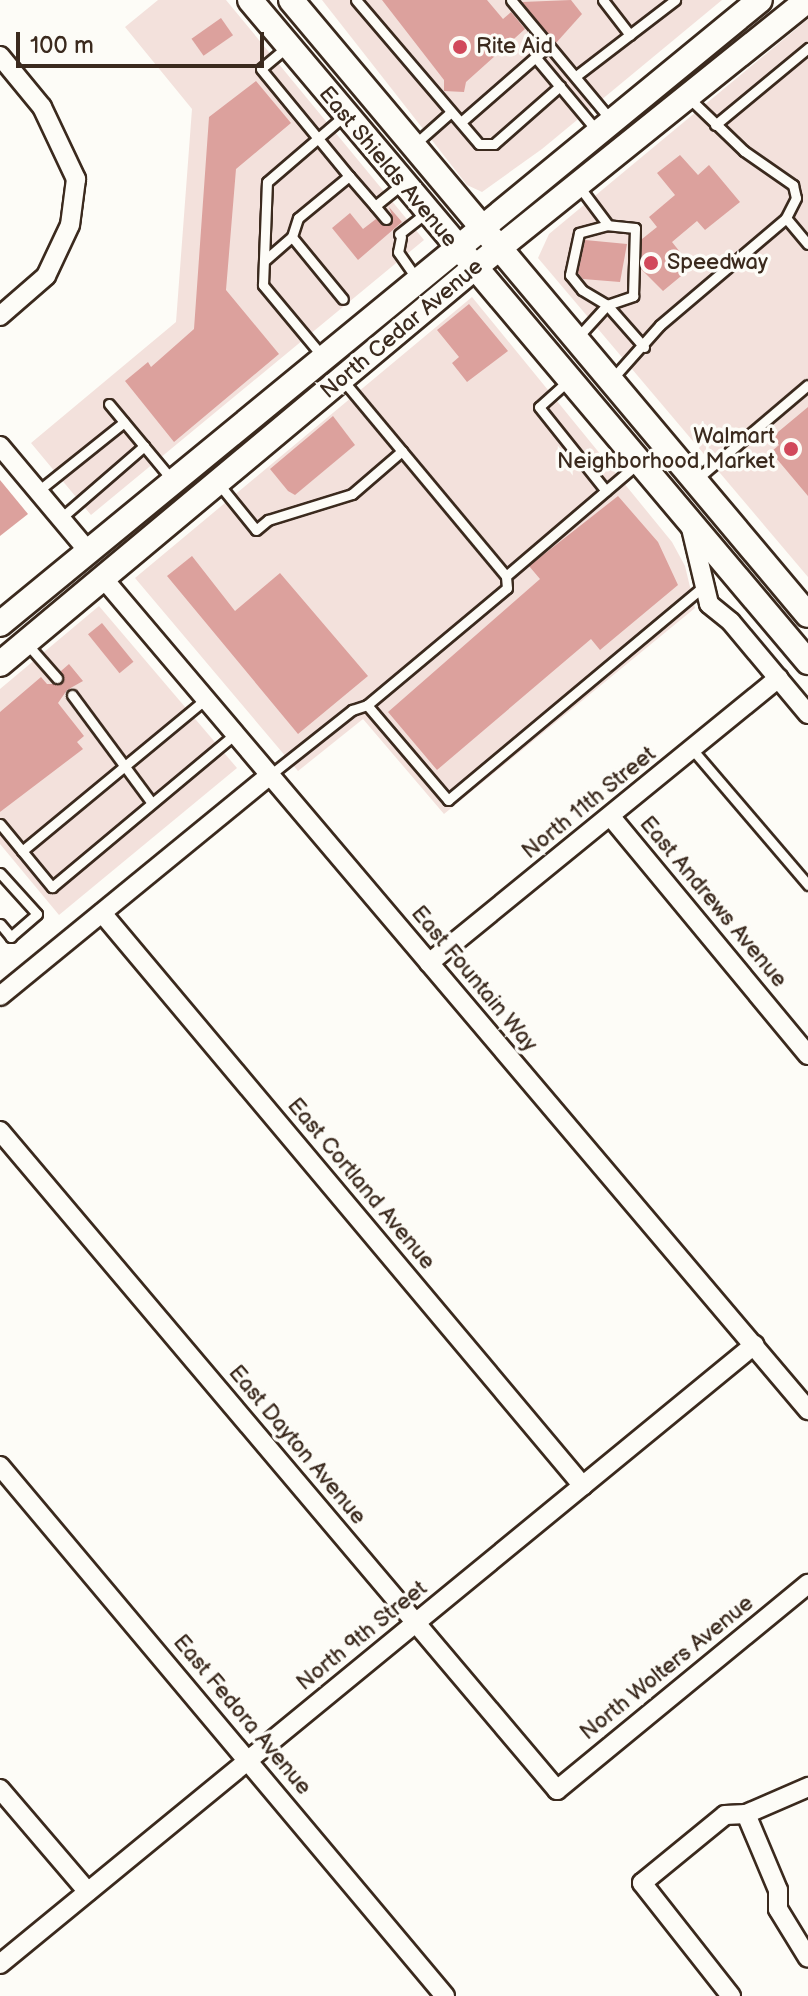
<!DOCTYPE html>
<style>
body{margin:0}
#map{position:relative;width:808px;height:1996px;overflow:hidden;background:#fdfcf7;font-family:"Balsamiq Sans",sans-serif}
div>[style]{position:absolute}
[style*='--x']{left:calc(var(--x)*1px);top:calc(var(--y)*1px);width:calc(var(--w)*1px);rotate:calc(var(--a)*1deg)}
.built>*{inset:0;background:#f3e1dc}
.building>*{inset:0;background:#dca19d;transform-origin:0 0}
.roads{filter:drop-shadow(2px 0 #3b2a1e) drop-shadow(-2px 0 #3b2a1e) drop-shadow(0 2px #3b2a1e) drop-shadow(0 -2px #3b2a1e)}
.lane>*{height:9px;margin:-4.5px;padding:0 4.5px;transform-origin:4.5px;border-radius:4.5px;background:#fdfcf7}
.street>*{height:18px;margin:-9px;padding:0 9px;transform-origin:9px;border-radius:9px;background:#fdfcf7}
.secondary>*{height:24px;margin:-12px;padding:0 12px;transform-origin:12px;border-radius:12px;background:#fdfcf7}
.dots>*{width:22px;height:22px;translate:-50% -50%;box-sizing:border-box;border:4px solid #fdfcf7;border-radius:50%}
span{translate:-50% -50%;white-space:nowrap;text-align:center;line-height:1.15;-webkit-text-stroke:7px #fdfcf7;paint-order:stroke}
.poi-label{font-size:22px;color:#3b2a1e}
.left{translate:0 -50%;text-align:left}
.right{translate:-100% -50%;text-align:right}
.street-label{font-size:22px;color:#3b2a1e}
.scale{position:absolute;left:16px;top:32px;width:248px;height:36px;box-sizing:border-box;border:4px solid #3b2a1e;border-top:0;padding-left:10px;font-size:24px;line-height:28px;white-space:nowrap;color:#3b2a1e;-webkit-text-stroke:6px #fdfcf7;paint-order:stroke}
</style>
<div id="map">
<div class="built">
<div style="clip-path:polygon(158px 0,226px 0,424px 240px,91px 515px,31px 443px,176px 322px,192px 109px,125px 27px)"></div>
<div style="clip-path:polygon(322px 0,722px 0,542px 149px,482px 192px,467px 185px)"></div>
<div style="clip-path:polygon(808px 19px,808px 577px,538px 258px,549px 234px)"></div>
<div style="clip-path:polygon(472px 297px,672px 542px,685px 566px,695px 608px,444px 814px,363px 719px,298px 771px,135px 578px)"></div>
<div style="clip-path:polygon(99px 606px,237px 768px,59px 915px,0 844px,0 689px)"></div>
</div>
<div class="building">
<div style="clip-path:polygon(382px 0,487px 0,503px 19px,511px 12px,525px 29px,466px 82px,464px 92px,444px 91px,444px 80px)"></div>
<div style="clip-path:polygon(571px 0,582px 14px,556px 43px,522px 2px)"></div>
<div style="left:221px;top:18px;width:21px;height:36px;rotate:55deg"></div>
<div style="clip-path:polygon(256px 81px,291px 123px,236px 169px,226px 290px,279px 354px,174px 442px,125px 381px,148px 362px,151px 367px,194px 329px,209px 117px)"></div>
<div style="clip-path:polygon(680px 155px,698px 175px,709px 165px,740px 202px,705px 230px,697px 221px,672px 242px,692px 267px,663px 291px,641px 269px,642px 239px,657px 227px,649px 217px,675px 195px,657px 173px)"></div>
<div style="clip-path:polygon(389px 207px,402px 222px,358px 260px,332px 228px,350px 213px,363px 229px,376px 219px,388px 226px,393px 218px)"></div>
<div style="clip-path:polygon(585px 240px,627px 244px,620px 282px,583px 279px,578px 273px)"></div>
<div style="clip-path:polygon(469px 304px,508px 351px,467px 382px,452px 363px,459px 357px,437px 330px)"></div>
<div style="clip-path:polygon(808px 407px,808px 496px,771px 452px,779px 445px,772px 437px)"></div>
<div style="clip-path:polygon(333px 416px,355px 445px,295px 495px,288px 491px,270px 469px)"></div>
<div style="clip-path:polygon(0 480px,28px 514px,0 536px)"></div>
<div style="clip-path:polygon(618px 496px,658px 542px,678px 585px,600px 650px,591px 639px,437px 770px,388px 712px,540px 579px,529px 566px)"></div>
<div style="clip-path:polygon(192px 556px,235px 611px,280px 573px,368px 676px,298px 734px,167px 576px)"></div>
<div style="left:102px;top:623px;width:50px;height:18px;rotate:51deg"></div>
<div style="clip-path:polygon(69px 664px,83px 681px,67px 690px,58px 703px,84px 736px,77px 742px,83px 749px,0 812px,0 712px,41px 677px,47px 684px,61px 684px,61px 671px)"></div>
</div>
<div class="roads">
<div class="lane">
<div style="--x:356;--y:0;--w:189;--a:49.5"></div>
<div style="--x:479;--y:144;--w:15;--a:0"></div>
<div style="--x:494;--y:144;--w:88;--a:-41.3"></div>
<div style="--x:511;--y:0;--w:156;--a:50.2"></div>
<div style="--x:603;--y:0;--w:44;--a:52.4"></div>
<div style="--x:288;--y:46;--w:35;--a:140"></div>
<div style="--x:261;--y:69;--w:139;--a:50.6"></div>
<div style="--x:349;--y:176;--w:66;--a:140.5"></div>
<div style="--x:298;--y:218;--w:20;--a:108"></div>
<div style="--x:536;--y:58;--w:95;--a:50.1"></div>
<div style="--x:576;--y:76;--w:125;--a:-37.5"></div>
<div style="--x:690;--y:99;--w:75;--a:43.9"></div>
<div style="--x:744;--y:151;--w:60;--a:34.8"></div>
<div style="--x:793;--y:185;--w:13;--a:77"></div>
<div style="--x:796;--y:198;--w:22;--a:117"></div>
<div style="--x:786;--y:218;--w:34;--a:50"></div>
<div style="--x:461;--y:122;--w:116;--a:-41.1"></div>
<div style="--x:715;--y:125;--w:121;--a:-39.6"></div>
<div style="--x:415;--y:144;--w:48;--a:-41.6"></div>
<div style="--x:349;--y:176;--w:40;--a:49"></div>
<div style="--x:375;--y:206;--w:35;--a:-39"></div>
<div style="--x:375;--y:206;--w:17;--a:50"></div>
<div style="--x:608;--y:225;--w:30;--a:165"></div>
<div style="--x:579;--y:233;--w:43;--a:102.1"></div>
<div style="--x:570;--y:275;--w:19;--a:51"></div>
<div style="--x:582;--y:290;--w:29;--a:31"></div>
<div style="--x:607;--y:305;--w:56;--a:48.6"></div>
<div style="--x:399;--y:234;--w:34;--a:-38"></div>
<div style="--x:401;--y:237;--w:15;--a:101"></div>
<div style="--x:398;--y:252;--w:33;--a:55"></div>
<div style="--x:264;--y:261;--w:37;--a:-41"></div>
<div style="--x:292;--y:237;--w:80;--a:50.6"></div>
<div style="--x:577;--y:338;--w:45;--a:-47.7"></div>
<div style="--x:607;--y:305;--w:28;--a:-19"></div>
<div style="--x:633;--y:296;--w:68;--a:-88.3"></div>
<div style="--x:635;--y:228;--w:27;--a:-174"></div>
<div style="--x:608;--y:225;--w:50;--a:-126.9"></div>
<div style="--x:323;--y:357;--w:94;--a:-129.8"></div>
<div style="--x:263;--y:285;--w:103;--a:-87.8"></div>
<div style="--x:267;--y:182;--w:103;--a:-40.7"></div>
<div style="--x:612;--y:379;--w:72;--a:-48.4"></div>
<div style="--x:660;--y:325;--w:165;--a:-40.3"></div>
<div style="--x:569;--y:380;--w:40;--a:138"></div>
<div style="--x:539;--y:407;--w:107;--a:51.4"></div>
<div style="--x:109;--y:404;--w:100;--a:50.3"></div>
<div style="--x:697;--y:479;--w:145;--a:-40.3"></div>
<div style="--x:218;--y:483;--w:60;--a:51"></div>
<div style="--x:256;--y:530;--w:16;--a:-40"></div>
<div style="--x:268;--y:520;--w:88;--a:-17.2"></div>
<div style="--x:352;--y:494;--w:66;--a:-40.7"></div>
<div style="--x:38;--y:491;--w:110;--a:-38.7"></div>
<div style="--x:61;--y:518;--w:110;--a:-40.9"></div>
<div style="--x:506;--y:576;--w:172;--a:-40.5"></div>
<div style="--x:28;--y:645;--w:44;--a:48.7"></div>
<div style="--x:72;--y:695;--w:134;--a:53.5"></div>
<div style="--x:367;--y:705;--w:125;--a:49.5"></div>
<div style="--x:448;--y:800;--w:332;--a:-39.9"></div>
<div style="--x:692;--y:749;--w:179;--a:49.5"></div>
<div style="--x:270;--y:775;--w:105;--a:-38.4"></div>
<div style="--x:352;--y:710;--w:16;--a:-18"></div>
<div style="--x:367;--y:705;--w:182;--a:-39.9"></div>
<div style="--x:507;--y:588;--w:12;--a:-95"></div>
<div style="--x:506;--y:576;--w:256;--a:-129.8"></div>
<div style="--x:0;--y:824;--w:82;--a:50.5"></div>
<div style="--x:52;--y:887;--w:239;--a:-39.9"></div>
<div style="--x:22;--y:851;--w:239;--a:-39.6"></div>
<div style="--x:0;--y:873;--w:55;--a:47.9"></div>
<div style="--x:37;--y:914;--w:35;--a:139"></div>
<div style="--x:11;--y:937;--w:17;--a:-130"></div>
</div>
<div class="street">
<div style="--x:0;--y:56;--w:66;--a:50.5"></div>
<div style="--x:42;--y:107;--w:80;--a:64.7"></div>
<div style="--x:76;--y:179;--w:46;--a:97.4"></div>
<div style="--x:70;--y:225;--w:56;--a:115.2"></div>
<div style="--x:46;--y:276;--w:61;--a:139"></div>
<div style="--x:0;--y:446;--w:138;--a:50"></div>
<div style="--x:690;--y:524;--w:82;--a:76.6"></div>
<div style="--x:709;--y:604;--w:28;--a:39"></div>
<div style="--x:731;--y:622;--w:120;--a:50.1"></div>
<div style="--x:103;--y:578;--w:1091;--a:49.72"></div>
<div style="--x:611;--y:817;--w:309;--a:50.4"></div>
<div style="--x:102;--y:913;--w:748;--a:49.99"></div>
<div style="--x:429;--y:963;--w:451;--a:-39.2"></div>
<div style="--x:0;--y:996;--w:349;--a:-39.3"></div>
<div style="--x:0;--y:1131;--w:863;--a:49.79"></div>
<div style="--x:557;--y:1790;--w:325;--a:-39.4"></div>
<div style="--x:0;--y:1466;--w:692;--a:49.98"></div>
<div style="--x:0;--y:1789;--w:135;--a:49.5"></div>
<div style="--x:746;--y:1814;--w:82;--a:67.2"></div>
<div style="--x:778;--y:1890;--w:19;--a:90"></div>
<div style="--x:778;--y:1909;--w:57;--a:58.5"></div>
<div style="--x:0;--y:1964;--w:976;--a:-39.38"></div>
<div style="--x:731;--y:1996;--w:144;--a:-128.2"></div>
<div style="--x:642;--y:1883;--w:107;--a:-39.3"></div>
<div style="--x:725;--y:1815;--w:21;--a:-3"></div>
<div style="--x:746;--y:1814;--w:68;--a:-23.5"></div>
</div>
<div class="secondary">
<div style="--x:250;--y:0;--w:866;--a:49.87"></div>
<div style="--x:291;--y:0;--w:803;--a:49.95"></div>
<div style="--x:0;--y:624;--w:983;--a:-39.39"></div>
<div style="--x:0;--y:664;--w:616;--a:-39.87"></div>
<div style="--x:473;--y:269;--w:430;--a:-38.8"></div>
</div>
</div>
<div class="dots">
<div style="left:460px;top:47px;background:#d1495b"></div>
<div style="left:651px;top:263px;background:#d1495b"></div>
<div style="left:791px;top:449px;background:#d1495b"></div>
</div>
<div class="poi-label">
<span class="left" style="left:476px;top:47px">Rite Aid</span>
<span class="left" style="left:667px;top:263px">Speedway</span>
<span class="right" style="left:775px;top:449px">Walmart<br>Neighborhood Market</span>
</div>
<div class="street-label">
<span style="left:388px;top:167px;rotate:50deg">East Shields Avenue</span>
<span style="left:402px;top:329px;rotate:-40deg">North Cedar Avenue</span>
<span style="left:589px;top:803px;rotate:-39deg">North 11th Street</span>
<span style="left:713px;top:902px;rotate:50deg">East Andrews Avenue</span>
<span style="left:474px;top:979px;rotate:50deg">East Fountain Way</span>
<span style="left:361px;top:1184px;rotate:50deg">East Cortland Avenue</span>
<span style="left:297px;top:1445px;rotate:50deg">East Dayton Avenue</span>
<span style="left:362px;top:1636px;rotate:-39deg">North 9th Street</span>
<span style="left:667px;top:1668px;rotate:-39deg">North Wolters Avenue</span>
<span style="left:242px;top:1715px;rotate:50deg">East Fedora Avenue</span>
</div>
<div class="scale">100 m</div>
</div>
